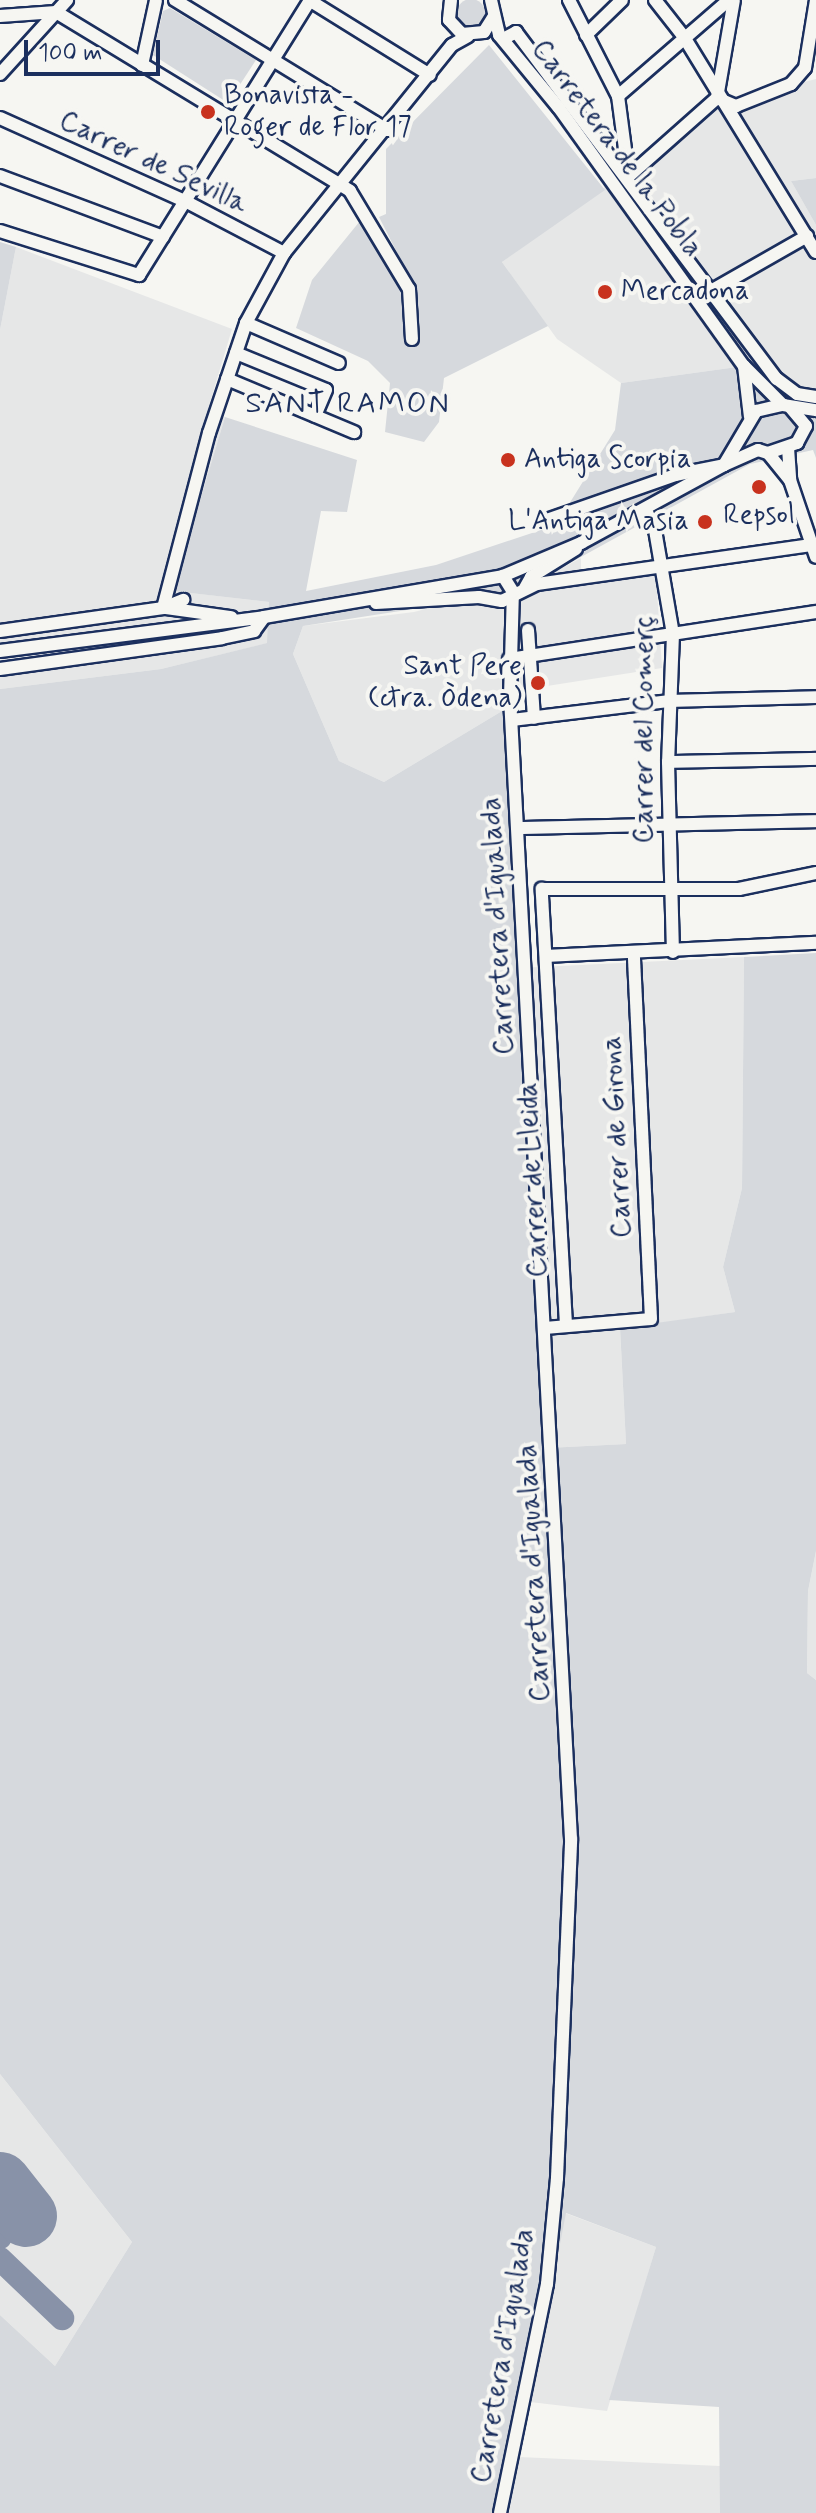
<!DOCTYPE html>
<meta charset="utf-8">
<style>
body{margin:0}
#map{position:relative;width:816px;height:2513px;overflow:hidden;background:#f6f6f2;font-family:Mynerve,sans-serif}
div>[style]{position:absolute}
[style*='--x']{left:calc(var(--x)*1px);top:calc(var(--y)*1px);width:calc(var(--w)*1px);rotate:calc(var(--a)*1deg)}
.built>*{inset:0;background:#e6e7e7}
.green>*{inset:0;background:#d6d9dd}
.round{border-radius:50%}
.taxiway>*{height:24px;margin:-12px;padding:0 12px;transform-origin:12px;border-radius:12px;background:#8892a8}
.runway>*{height:62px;margin:-31px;padding:0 31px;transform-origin:31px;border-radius:31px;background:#8892a8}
.roads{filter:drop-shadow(2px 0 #1b2f5e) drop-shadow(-2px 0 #1b2f5e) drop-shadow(0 2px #1b2f5e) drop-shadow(0 -2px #1b2f5e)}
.minor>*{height:12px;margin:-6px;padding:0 6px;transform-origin:6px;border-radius:6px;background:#f6f6f2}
.dots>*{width:22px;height:22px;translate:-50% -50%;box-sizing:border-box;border:4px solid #f6f6f2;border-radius:50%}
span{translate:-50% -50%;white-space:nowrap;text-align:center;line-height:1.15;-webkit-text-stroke:8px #f6f6f2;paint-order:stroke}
.poi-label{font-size:28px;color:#1b2f5e}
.left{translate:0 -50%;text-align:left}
.right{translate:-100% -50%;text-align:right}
.street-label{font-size:28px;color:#1b2f5e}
.neighbourhood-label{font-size:30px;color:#1b2f5e;letter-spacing:2px}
.scale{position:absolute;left:24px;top:40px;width:136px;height:36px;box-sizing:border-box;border:4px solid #1b2f5e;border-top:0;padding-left:10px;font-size:24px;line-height:28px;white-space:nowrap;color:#1b2f5e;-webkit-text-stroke:6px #f6f6f2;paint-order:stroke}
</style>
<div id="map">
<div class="built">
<div style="clip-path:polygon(816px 79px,816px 178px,791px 181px,816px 225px,816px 398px,788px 396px,737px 367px,621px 383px,557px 339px,502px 262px,720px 103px)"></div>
<div style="clip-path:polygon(16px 247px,232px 329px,208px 409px,225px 417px,174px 591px,269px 602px,268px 643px,161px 669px,0 689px,0 330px)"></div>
<div style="clip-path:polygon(581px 558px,581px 582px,656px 574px,662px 668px,515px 691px,507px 708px,384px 782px,339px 761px,293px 654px,303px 626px,414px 612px,541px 579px)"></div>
<div style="clip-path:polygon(744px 957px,742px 1188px,723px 1267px,735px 1312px,620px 1329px,626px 1444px,547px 1448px,519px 968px)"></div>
<div style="clip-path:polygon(816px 1551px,816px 1680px,807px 1673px,808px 1591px)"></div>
<div style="clip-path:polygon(0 2074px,132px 2242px,55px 2366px,0 2315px)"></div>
<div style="clip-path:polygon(565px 2213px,656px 2247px,607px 2411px,530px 2402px)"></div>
<div style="clip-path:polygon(519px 2457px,720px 2466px,720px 2513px,509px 2513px)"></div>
</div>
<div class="green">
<div class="round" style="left:457px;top:-1px;width:28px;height:28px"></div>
<div style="clip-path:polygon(170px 8px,256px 60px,228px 103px,153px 55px,163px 11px)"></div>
<div style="clip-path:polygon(489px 45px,605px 190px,502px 262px,548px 326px,444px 378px,439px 422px,424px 442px,385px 432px,390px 383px,368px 361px,296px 328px,312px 280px,360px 221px,389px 265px,406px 306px,406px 337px,417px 343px,419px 315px,412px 282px,379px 217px,386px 214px,386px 149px)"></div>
<div style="clip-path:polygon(816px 178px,816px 225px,791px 181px)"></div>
<div style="clip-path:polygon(0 242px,16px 247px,0 330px)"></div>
<div style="clip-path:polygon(737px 367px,788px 396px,816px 398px,816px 458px,813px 450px,750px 464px,541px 579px,491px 597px,303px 626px,293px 654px,339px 761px,384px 782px,507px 708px,547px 1448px,626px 1444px,620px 1328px,735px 1312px,723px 1267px,742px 1188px,744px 957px,816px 953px,816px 1551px,808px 1591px,807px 1673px,816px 1680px,816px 2513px,720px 2513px,719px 2407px,609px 2400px,656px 2247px,566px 2213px,508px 2513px,0 2513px,0 2315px,55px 2366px,132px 2242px,0 2074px,0 689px,161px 669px,267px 643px,269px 602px,173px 591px,225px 417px,357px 460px,347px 512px,321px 511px,306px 591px,436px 565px,556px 525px,615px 430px,621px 383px)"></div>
</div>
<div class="taxiway">
<div style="--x:0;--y:2237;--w:36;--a:-62"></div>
<div style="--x:0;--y:2259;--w:86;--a:43.6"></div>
</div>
<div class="runway">
<div style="--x:0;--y:2183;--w:42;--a:51.8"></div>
</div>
<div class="roads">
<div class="minor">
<div style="--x:175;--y:0;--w:249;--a:31.5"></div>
<div style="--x:309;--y:0;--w:142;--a:31.8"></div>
<div style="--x:451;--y:0;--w:20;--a:96"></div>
<div style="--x:449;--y:20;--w:19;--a:47"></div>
<div style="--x:462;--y:34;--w:22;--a:-5"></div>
<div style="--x:484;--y:32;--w:19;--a:-58"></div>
<div style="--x:491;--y:0;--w:36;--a:77"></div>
<div style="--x:499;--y:35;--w:94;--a:50.6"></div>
<div style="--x:559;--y:108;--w:317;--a:54.4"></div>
<div style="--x:744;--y:366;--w:55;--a:45"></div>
<div style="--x:569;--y:0;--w:108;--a:63"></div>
<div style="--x:618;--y:96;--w:77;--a:82.5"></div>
<div style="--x:655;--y:0;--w:47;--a:51.9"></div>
<div style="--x:684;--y:37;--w:252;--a:58.5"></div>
<div style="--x:56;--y:12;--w:344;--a:31.3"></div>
<div style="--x:350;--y:191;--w:114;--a:59"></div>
<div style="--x:409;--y:289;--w:50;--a:86.6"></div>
<div style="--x:0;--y:16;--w:56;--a:-4.1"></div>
<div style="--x:586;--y:35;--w:50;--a:-44.2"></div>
<div style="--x:503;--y:39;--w:15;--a:-28"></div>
<div style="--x:516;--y:32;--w:434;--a:53.1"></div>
<div style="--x:777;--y:379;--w:25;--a:37"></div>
<div style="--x:797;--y:394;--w:19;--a:9"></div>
<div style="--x:142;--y:65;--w:66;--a:-77.8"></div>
<div style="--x:0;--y:74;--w:100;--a:-47.8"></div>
<div style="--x:618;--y:96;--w:147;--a:-40.9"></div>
<div style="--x:717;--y:98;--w:21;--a:23"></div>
<div style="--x:736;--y:106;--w:59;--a:-21.8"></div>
<div style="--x:791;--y:84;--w:21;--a:-49"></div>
<div style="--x:805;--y:68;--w:69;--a:-80.8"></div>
<div style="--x:717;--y:98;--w:99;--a:-80.2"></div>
<div style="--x:0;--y:118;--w:203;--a:24.2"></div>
<div style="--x:185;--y:201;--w:112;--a:27.7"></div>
<div style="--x:0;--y:176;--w:174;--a:20.5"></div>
<div style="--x:629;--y:176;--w:118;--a:-41.6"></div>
<div style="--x:0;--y:231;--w:146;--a:17.6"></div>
<div style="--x:139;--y:275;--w:324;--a:-58.1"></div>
<div style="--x:709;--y:292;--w:113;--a:-29.7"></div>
<div style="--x:246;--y:323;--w:101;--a:23.3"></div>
<div style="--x:236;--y:353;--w:97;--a:22.3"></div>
<div style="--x:326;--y:390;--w:28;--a:113"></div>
<div style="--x:744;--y:366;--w:51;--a:83.3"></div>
<div style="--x:227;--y:379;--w:138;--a:22.7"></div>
<div style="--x:788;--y:448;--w:32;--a:86"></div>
<div style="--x:790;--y:480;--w:81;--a:71.3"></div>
<div style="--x:768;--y:453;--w:35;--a:51"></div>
<div style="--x:646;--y:510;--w:22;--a:66"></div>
<div style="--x:655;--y:530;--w:106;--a:80.2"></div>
<div style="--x:673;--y:634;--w:128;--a:92.2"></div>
<div style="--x:668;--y:762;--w:190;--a:88.5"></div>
<div style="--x:544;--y:521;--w:139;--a:-19.3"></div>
<div style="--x:675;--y:475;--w:50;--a:-11.5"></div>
<div style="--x:724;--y:465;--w:63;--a:-59.3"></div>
<div style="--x:756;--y:411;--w:28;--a:-13"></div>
<div style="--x:783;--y:405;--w:33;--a:9"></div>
<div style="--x:525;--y:588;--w:13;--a:-61"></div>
<div style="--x:531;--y:577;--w:53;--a:-31.9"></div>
<div style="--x:502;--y:601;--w:39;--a:-26"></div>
<div style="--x:537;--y:584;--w:277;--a:-8.1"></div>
<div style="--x:376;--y:603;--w:103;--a:-3.3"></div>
<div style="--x:479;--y:597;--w:23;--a:10"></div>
<div style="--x:163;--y:608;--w:181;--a:-75.3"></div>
<div style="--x:209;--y:433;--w:116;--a:-71.4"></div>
<div style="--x:246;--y:323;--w:80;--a:-61.5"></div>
<div style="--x:284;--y:253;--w:267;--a:-51.1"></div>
<div style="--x:452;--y:45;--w:18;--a:-29"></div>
<div style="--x:166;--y:608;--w:66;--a:7.9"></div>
<div style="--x:528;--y:630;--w:88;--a:86.1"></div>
<div style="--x:0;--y:631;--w:165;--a:-8"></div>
<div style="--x:163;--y:608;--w:22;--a:-22"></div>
<div style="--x:0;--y:651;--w:266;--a:-7.3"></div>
<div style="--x:264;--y:617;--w:242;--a:-9.7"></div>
<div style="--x:503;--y:576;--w:85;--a:-22.9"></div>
<div style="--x:581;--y:543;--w:163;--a:-28.6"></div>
<div style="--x:724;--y:465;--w:37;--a:-24"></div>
<div style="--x:758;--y:450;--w:10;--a:17"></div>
<div style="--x:768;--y:453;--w:31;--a:-19"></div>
<div style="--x:797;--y:443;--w:19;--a:-62"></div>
<div style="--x:806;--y:426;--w:25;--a:-130"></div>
<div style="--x:509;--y:659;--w:311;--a:-8.7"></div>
<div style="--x:0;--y:669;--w:224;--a:-7.9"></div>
<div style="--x:222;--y:638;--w:33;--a:-12"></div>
<div style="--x:254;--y:631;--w:17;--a:-54"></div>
<div style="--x:512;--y:720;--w:157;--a:-6.9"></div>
<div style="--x:668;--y:701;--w:148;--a:-1.5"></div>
<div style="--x:668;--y:762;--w:148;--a:-1.2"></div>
<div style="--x:518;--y:828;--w:298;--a:-1.3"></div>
<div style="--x:546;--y:956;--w:270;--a:-2.8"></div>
<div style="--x:566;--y:1325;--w:437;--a:-93.2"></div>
<div style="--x:542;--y:889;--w:197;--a:0"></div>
<div style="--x:739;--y:889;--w:79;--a:-11.7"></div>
<div style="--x:545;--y:1328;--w:106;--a:-4.9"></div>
<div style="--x:651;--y:1319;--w:365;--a:-92.7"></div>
<div style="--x:500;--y:2513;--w:234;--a:-78.4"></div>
<div style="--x:547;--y:2284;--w:106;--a:-84.6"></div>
<div style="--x:557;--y:2178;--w:339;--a:-87.6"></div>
<div style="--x:571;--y:1839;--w:1144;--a:-93.06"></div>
<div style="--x:510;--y:697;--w:105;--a:-88.4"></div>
<div style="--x:513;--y:592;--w:19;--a:-122"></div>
</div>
</div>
<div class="dots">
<div style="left:208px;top:112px;background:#c8321e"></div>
<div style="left:605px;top:292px;background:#c8321e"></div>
<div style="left:508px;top:460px;background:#c8321e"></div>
<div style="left:759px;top:487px;background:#c8321e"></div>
<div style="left:705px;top:522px;background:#c8321e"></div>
<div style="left:538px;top:683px;background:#c8321e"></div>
</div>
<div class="poi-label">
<span class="left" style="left:224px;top:112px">Bonavista -<br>Roger de Flor 17</span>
<span class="left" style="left:621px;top:292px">Mercadona</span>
<span class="left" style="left:524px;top:460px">Antiga Scorpia</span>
<span style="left:759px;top:516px">Repsol</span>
<span class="right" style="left:689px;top:522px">L'Antiga Masia</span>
<span class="right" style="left:522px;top:683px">Sant Pere<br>(ctra. Òdena)</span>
</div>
<div class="street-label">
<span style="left:616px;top:149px;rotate:53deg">Carretera de la Pobla</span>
<span style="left:153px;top:163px;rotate:25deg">Carrer de Sevilla</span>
<span style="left:645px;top:730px;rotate:-90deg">Carrer del Comerç</span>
<span style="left:499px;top:926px;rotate:-93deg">Carretera d'Igualada</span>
<span style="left:618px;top:1137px;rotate:-93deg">Carrer de Girona</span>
<span style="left:534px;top:1180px;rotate:-93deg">Carrer de Lleida</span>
<span style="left:535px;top:1573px;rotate:-93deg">Carretera d'Igualada</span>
<span style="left:504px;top:2356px;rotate:-80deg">Carretera d'Igualada</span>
</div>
<div class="neighbourhood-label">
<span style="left:348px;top:404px">SANT RAMON</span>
</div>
<div class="scale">100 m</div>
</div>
